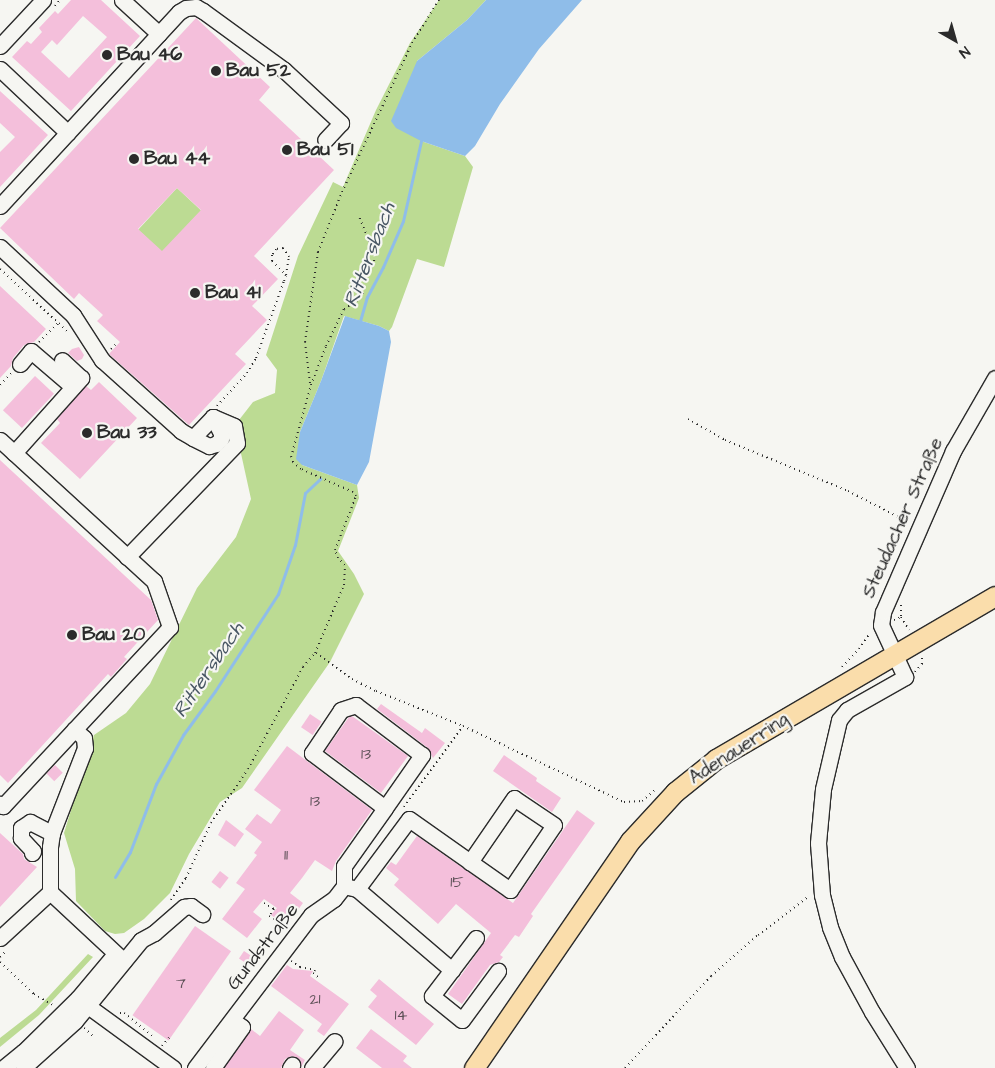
<!DOCTYPE html>
<meta charset="utf-8">
<style>
body{margin:0}
#map{position:relative;width:995px;height:1068px;overflow:hidden;background:#f6f6f2;font-family:"Architects Daughter",sans-serif}
div>[style]{position:absolute}
[style*='--x']{left:calc(var(--x)*1px);top:calc(var(--y)*1px);width:calc(var(--w)*1px);rotate:calc(var(--a)*1deg)}
.green>*{inset:0;background:#bcdb93;transform-origin:0 0}
.water>*{inset:0;background:#8fbde9}
.stream>*{height:3px;margin:-1.5px;padding:0 1.5px;transform-origin:1.5px;border-radius:1.5px;background:#8fbde9}
.building>*{inset:0;background:#f4bfdb;transform-origin:0 0}
.path>*{height:2px;margin-top:-1px;transform-origin:0;background:repeating-linear-gradient(90deg,#2b2b2b 0 1px,transparent 0 5px)}
.roads{filter:drop-shadow(1px 0 #2b2b2b) drop-shadow(-1px 0 #2b2b2b) drop-shadow(0 1px #2b2b2b) drop-shadow(0 -1px #2b2b2b)}
.minor>*{height:15px;margin:-7.5px;padding:0 7.5px;transform-origin:7.5px;border-radius:7.5px;background:#f6f6f2}
.major>*{height:19px;margin:-9.5px;padding:0 9.5px;transform-origin:9.5px;border-radius:9.5px;background:#faddab}
.dots>*{width:14px;height:14px;translate:-50% -50%;box-sizing:border-box;border:2px solid #f6f6f2;border-radius:50%}
span{translate:-50% -50%;white-space:nowrap;text-align:center;line-height:1.15;-webkit-text-stroke:4.5px #f6f6f2;paint-order:stroke}
.number-label{font-size:16px;color:#5d5057}
.number-label span{-webkit-text-stroke-width:0}
.poi-label{font-size:19px;color:#2b2b2b;font-weight:700}
.left{translate:0 -50%;text-align:left}
.street-label{font-size:19px;color:#2b2b2b}
.water-label{font-size:20px;color:#495764;font-style:italic}
.north{position:absolute;left:930px;top:15px;width:50px;height:50px;-webkit-text-stroke:4px #f6f6f2;paint-order:stroke;rotate:142deg;font-size:14px;font-weight:700;line-height:20px;text-align:center;color:#2b2b2b}
.north::after{content:'';display:block;margin:auto;width:18px;height:22px;background:#2b2b2b;clip-path:polygon(50% 0,100% 100%,50% 72%,0 100%)}
</style>
<div id="map">
<div class="green">
<div style="clip-path:polygon(439px 0,486px 0,467px 20px,417px 61px,421px 141px,465px 156px,473px 167px,444px 267px,417px 259px,392px 327px,389px 331px,379px 326px,344px 316px,321px 381px,300px 432px,302px 465px,357px 485px,359px 498px,338px 551px,354px 574px,364px 594px,330px 662px,242px 788px,220px 802px,189px 854px,170px 893px,144px 919px,124px 933px,115px 934px,105px 931px,76px 901px,75px 869px,64px 833px,94px 735px,126px 713px,150px 684px,197px 588px,236px 537px,251px 499px,240px 449px,239px 420px,253px 402px,275px 393px,277px 370px,266px 355px,298px 256px,333px 182px,343px 187px,376px 110px,410px 43px)"></div>
<div style="left:177px;top:188px;width:33px;height:57px;rotate:43deg"></div>
<div style="clip-path:polygon(88px 954px,93px 957px,39px 1015px,0 1047px,0 1038px,36px 1010px)"></div>
</div>
<div class="water">
<div style="clip-path:polygon(486px 0,582px 0,539px 49px,500px 104px,475px 146px,465px 156px,421px 141px,396px 128px,391px 121px,417px 61px,467px 20px)"></div>
<div style="clip-path:polygon(345px 316px,379px 326px,389px 331px,391px 342px,369px 462px,357px 485px,302px 465px,296px 459px,300px 432px,321px 381px)"></div>
</div>
<div class="stream">
<div style="--x:360;--y:321;--w:25;--a:-74"></div>
<div style="--x:367;--y:297;--w:34;--a:-62"></div>
<div style="--x:383;--y:267;--w:50;--a:-66.5"></div>
<div style="--x:403;--y:221;--w:82;--a:-77.3"></div>
<div style="--x:115;--y:877;--w:29;--a:-59"></div>
<div style="--x:130;--y:852;--w:73;--a:-69.1"></div>
<div style="--x:156;--y:784;--w:56;--a:-61.1"></div>
<div style="--x:183;--y:735;--w:54;--a:-54"></div>
<div style="--x:215;--y:691;--w:116;--a:-57"></div>
<div style="--x:278;--y:594;--w:52;--a:-70.9"></div>
<div style="--x:295;--y:545;--w:53;--a:-79.1"></div>
<div style="--x:305;--y:493;--w:21;--a:-43"></div>
</div>
<div class="building">
<div style="clip-path:polygon(evenodd,71px 0,101px 0,140px 36px,71px 111px,12px 57px,27px 41px,31px 44px,42px 32px,39px 28px,55px 11px,58px 14px,71px 0,83px 16px,107px 37px,69px 78px,41px 52px,52px 40px,57px 45px,83px 16px)"></div>
<div style="clip-path:polygon(evenodd,196px 18px,270px 87px,259px 100px,334px 170px,254px 256px,278px 279px,252px 306px,267px 320px,235px 354px,246px 364px,189px 425px,109px 354px,120px 342px,97px 321px,103px 315px,79px 293px,74px 299px,0 228px,196px 18px,177px 188px,201px 210px,162px 251px,138px 229px,177px 188px)"></div>
<div style="clip-path:polygon(0 91px,48px 135px,0 187px,0 152px,15px 137px,0 123px)"></div>
<div style="clip-path:polygon(0 286px,46px 329px,34px 342px,24px 345px,13px 358px,11px 366px,0 378px)"></div>
<div style="clip-path:polygon(79px 347px,84px 355px,82px 359px,77px 361px,68px 353px,72px 349px)"></div>
<div style="left:35px;top:376px;width:26px;height:47px;rotate:43deg"></div>
<div style="clip-path:polygon(99px 382px,137px 418px,80px 479px,41px 443px,60px 423px,57px 419px,86px 386px,91px 390px)"></div>
<div style="clip-path:polygon(0 460px,151px 600px,158px 620px,124px 657px,127px 659px,111px 677px,108px 674px,8px 783px,0 775px)"></div>
<div style="clip-path:polygon(381px 704px,422px 733px,425px 728px,445px 743px,433px 758px,428px 748px,377px 709px)"></div>
<div style="left:310px;top:714px;width:14px;height:16px;rotate:34deg"></div>
<div style="clip-path:polygon(352px 716px,408px 756px,381px 793px,325px 751px,349px 717px)"></div>
<div style="clip-path:polygon(287px 746px,372px 810px,336px 861px,332px 871px,315px 860px,302px 878px,290px 893px,303px 903px,286px 926px,271px 915px,277px 908px,264px 899px,253px 912px,262px 919px,247px 938px,222px 919px,245px 889px,236px 883px,257px 855px,254px 853px,262px 842px,245px 829px,257px 814px,271px 824px,281px 810px,254px 790px)"></div>
<div style="clip-path:polygon(504px 755px,537px 778px,536px 781px,561px 798px,552px 812px,493px 771px)"></div>
<div style="left:55px;top:765px;width:11px;height:12px;rotate:45deg"></div>
<div style="clip-path:polygon(577px 810px,595px 823px,531px 914px,533px 916px,519px 937px,515px 935px,500px 955px,503px 957px,499px 962px,490px 965px,462px 1004px,448px 994px,491px 933px,456px 904px,438px 924px,394px 885px,399px 879px,386px 868px,391px 862px,396px 865px,417px 836px,513px 903px)"></div>
<div style="clip-path:polygon(226px 820px,244px 834px,235px 847px,218px 835px)"></div>
<div style="clip-path:polygon(0 833px,23px 854px,24px 859px,37px 867px,0 907px)"></div>
<div style="left:220px;top:871px;width:11px;height:14px;rotate:38deg"></div>
<div style="left:195px;top:926px;width:44px;height:109px;rotate:35deg"></div>
<div style="left:244px;top:951px;width:14px;height:9px;rotate:34deg"></div>
<div style="clip-path:polygon(287px 965px,293px 969px,313px 971px,310px 976px,349px 1004px,324px 1036px,317px 1031px,322px 1024px,271px 986px)"></div>
<div style="clip-path:polygon(379px 979px,434px 1024px,416px 1045px,368px 1007px,377px 996px,370px 990px)"></div>
<div style="clip-path:polygon(279px 1011px,304px 1030px,290px 1050px,305px 1060px,301px 1067px,300px 1060px,292px 1056px,285px 1059px,281px 1068px,224px 1068px,251px 1029px,260px 1036px)"></div>
<div style="clip-path:polygon(371px 1029px,407px 1056px,403px 1061px,412px 1068px,382px 1068px,356px 1048px)"></div>
</div>
<div class="path">
<div style="--x:55;--y:6;--w:8;--a:-50"></div>
<div style="--x:0;--y:269;--w:93;--a:42.8"></div>
<div style="--x:39;--y:342;--w:28;--a:-45"></div>
<div style="--x:111;--y:349;--w:6;--a:-45"></div>
<div style="--x:310;--y:383;--w:41;--a:-97"></div>
<div style="--x:305;--y:342;--w:91;--a:-81.8"></div>
<div style="--x:318;--y:252;--w:65;--a:-68.2"></div>
<div style="--x:342;--y:192;--w:165;--a:-64.8"></div>
<div style="--x:412;--y:43;--w:51;--a:-57.9"></div>
<div style="--x:0;--y:385;--w:18;--a:-47"></div>
<div style="--x:217;--y:406;--w:45;--a:-47.7"></div>
<div style="--x:247;--y:373;--w:17;--a:-59"></div>
<div style="--x:256;--y:358;--w:82;--a:-70"></div>
<div style="--x:284;--y:281;--w:6;--a:-72"></div>
<div style="--x:286;--y:275;--w:18;--a:-81"></div>
<div style="--x:289;--y:257;--w:11;--a:-124"></div>
<div style="--x:283;--y:248;--w:7;--a:172"></div>
<div style="--x:276;--y:249;--w:7;--a:124"></div>
<div style="--x:272;--y:255;--w:6;--a:90"></div>
<div style="--x:272;--y:261;--w:20;--a:45"></div>
<div style="--x:688;--y:419;--w:43;--a:29.6"></div>
<div style="--x:725;--y:440;--w:133;--a:22.5"></div>
<div style="--x:848;--y:491;--w:68;--a:27.3"></div>
<div style="--x:901;--y:605;--w:12;--a:90"></div>
<div style="--x:901;--y:617;--w:15;--a:58"></div>
<div style="--x:894;--y:620;--w:8;--a:-23"></div>
<div style="--x:316;--y:653;--w:44;--a:35.8"></div>
<div style="--x:352;--y:679;--w:27;--a:27"></div>
<div style="--x:376;--y:691;--w:94;--a:21.9"></div>
<div style="--x:463;--y:726;--w:178;--a:25.3"></div>
<div style="--x:624;--y:802;--w:18;--a:-3"></div>
<div style="--x:642;--y:801;--w:18;--a:-41"></div>
<div style="--x:842;--y:667;--w:25;--a:-47"></div>
<div style="--x:859;--y:649;--w:19;--a:-55"></div>
<div style="--x:915;--y:672;--w:11;--a:-49"></div>
<div style="--x:922;--y:664;--w:10;--a:-90"></div>
<div style="--x:404;--y:807;--w:100;--a:-53.9"></div>
<div style="--x:171;--y:900;--w:27;--a:-56"></div>
<div style="--x:186;--y:878;--w:60;--a:-65.6"></div>
<div style="--x:211;--y:823;--w:65;--a:-55.6"></div>
<div style="--x:248;--y:769;--w:116;--a:-61.7"></div>
<div style="--x:303;--y:667;--w:18;--a:-49"></div>
<div style="--x:315;--y:653;--w:74;--a:-66.9"></div>
<div style="--x:344;--y:585;--w:20;--a:-87"></div>
<div style="--x:345;--y:565;--w:10;--a:-135"></div>
<div style="--x:338;--y:558;--w:9;--a:-111"></div>
<div style="--x:335;--y:550;--w:58;--a:-68.7"></div>
<div style="--x:356;--y:496;--w:5;--a:-127"></div>
<div style="--x:353;--y:492;--w:57;--a:-156.1"></div>
<div style="--x:301;--y:469;--w:11;--a:-139"></div>
<div style="--x:293;--y:462;--w:5;--a:-112"></div>
<div style="--x:291;--y:457;--w:75;--a:-74.5"></div>
<div style="--x:311;--y:385;--w:42;--a:-69"></div>
<div style="--x:326;--y:346;--w:41;--a:-64.1"></div>
<div style="--x:344;--y:309;--w:20;--a:-33"></div>
<div style="--x:361;--y:298;--w:9;--a:-69"></div>
<div style="--x:364;--y:290;--w:10;--a:-107"></div>
<div style="--x:361;--y:280;--w:9;--a:-63"></div>
<div style="--x:365;--y:272;--w:10;--a:-37"></div>
<div style="--x:373;--y:266;--w:10;--a:-79"></div>
<div style="--x:375;--y:256;--w:43;--a:-111.8"></div>
<div style="--x:264;--y:903;--w:12;--a:31"></div>
<div style="--x:274;--y:909;--w:9;--a:126"></div>
<div style="--x:269;--y:916;--w:20;--a:37"></div>
<div style="--x:0;--y:957;--w:10;--a:-45"></div>
<div style="--x:291;--y:961;--w:11;--a:34"></div>
<div style="--x:300;--y:967;--w:15;--a:11"></div>
<div style="--x:315;--y:970;--w:4;--a:124"></div>
<div style="--x:313;--y:973;--w:8;--a:40"></div>
<div style="--x:0;--y:962;--w:47;--a:43.3"></div>
<div style="--x:34;--y:994;--w:22;--a:30"></div>
<div style="--x:120;--y:1013;--w:4;--a:0"></div>
<div style="--x:124;--y:1013;--w:36;--a:39"></div>
<div style="--x:84;--y:1028;--w:12;--a:42"></div>
<div style="--x:162;--y:1046;--w:11;--a:-49"></div>
<div style="--x:625;--y:1068;--w:126;--a:-46.9"></div>
<div style="--x:711;--y:976;--w:62;--a:-41.1"></div>
<div style="--x:758;--y:935;--w:64;--a:-37.4"></div>
</div>
<div class="roads">
<div class="minor">
<div style="--x:122;--y:0;--w:50;--a:42.6"></div>
<div style="--x:0;--y:46;--w:63;--a:-46.9"></div>
<div style="--x:0;--y:69;--w:93;--a:43.3"></div>
<div style="--x:0;--y:206;--w:264;--a:-47.3"></div>
<div style="--x:179;--y:12;--w:8;--a:-30"></div>
<div style="--x:186;--y:8;--w:10;--a:-6"></div>
<div style="--x:196;--y:7;--w:8;--a:30"></div>
<div style="--x:203;--y:11;--w:100;--a:36.1"></div>
<div style="--x:284;--y:70;--w:78;--a:42.9"></div>
<div style="--x:341;--y:123;--w:23;--a:133"></div>
<div style="--x:0;--y:247;--w:100;--a:43"></div>
<div style="--x:73;--y:315;--w:54;--a:57.2"></div>
<div style="--x:102;--y:360;--w:106;--a:41.9"></div>
<div style="--x:181;--y:431;--w:14;--a:30"></div>
<div style="--x:20;--y:364;--w:17;--a:-50"></div>
<div style="--x:31;--y:351;--w:55;--a:40.6"></div>
<div style="--x:0;--y:440;--w:209;--a:42.5"></div>
<div style="--x:154;--y:581;--w:49;--a:70.8"></div>
<div style="--x:170;--y:627;--w:245;--a:133"></div>
<div style="--x:3;--y:806;--w:4;--a:-146"></div>
<div style="--x:14;--y:453;--w:101;--a:-48.2"></div>
<div style="--x:81;--y:378;--w:26;--a:-137"></div>
<div style="--x:127;--y:557;--w:158;--a:-46"></div>
<div style="--x:237;--y:443;--w:17;--a:-100"></div>
<div style="--x:234;--y:426;--w:23;--a:-157"></div>
<div style="--x:213;--y:417;--w:29;--a:134"></div>
<div style="--x:193;--y:438;--w:18;--a:27"></div>
<div style="--x:209;--y:446;--w:7;--a:-16"></div>
<div style="--x:216;--y:444;--w:7;--a:-45"></div>
<div style="--x:221;--y:439;--w:6;--a:-90"></div>
<div style="--x:221;--y:433;--w:18;--a:-117"></div>
<div style="--x:32;--y:853;--w:2;--a:-63"></div>
<div style="--x:33;--y:851;--w:18;--a:-133"></div>
<div style="--x:21;--y:838;--w:10;--a:-90"></div>
<div style="--x:21;--y:828;--w:11;--a:-34"></div>
<div style="--x:30;--y:822;--w:25;--a:27"></div>
<div style="--x:344;--y:886;--w:20;--a:-90"></div>
<div style="--x:344;--y:866;--w:71;--a:-54.7"></div>
<div style="--x:385;--y:808;--w:65;--a:-55.1"></div>
<div style="--x:422;--y:755;--w:83;--a:-142.9"></div>
<div style="--x:356;--y:705;--w:16;--a:162"></div>
<div style="--x:341;--y:710;--w:52;--a:124"></div>
<div style="--x:312;--y:753;--w:91;--a:37"></div>
<div style="--x:357;--y:889;--w:87;--a:-53.4"></div>
<div style="--x:409;--y:819;--w:75;--a:35.2"></div>
<div style="--x:470;--y:862;--w:49;--a:35"></div>
<div style="--x:510;--y:890;--w:78;--a:-55.9"></div>
<div style="--x:554;--y:825;--w:48;--a:-146"></div>
<div style="--x:514;--y:798;--w:78;--a:124.5"></div>
<div style="--x:50;--y:892;--w:45;--a:-90"></div>
<div style="--x:50;--y:847;--w:14;--a:-82"></div>
<div style="--x:52;--y:833;--w:91;--a:-68.8"></div>
<div style="--x:85;--y:748;--w:10;--a:-96"></div>
<div style="--x:84;--y:738;--w:13;--a:-138"></div>
<div style="--x:0;--y:938;--w:68;--a:-42.6"></div>
<div style="--x:50;--y:892;--w:101;--a:43"></div>
<div style="--x:476;--y:938;--w:73;--a:127.2"></div>
<div style="--x:432;--y:996;--w:38;--a:39"></div>
<div style="--x:462;--y:1020;--w:61;--a:-53.7"></div>
<div style="--x:81;--y:1001;--w:114;--a:36.1"></div>
<div style="--x:3;--y:1068;--w:26;--a:-39"></div>
<div style="--x:23;--y:1052;--w:77;--a:-44.5"></div>
<div style="--x:78;--y:998;--w:57;--a:-49.9"></div>
<div style="--x:23;--y:1068;--w:70;--a:-42.1"></div>
<div style="--x:75;--y:1021;--w:104;--a:-50.8"></div>
<div style="--x:141;--y:940;--w:15;--a:-28"></div>
<div style="--x:154;--y:933;--w:40;--a:-41"></div>
<div style="--x:184;--y:907;--w:7;--a:-8"></div>
<div style="--x:191;--y:906;--w:14;--a:36"></div>
<div style="--x:195;--y:1068;--w:192;--a:-52.8"></div>
<div style="--x:311;--y:915;--w:28;--a:-35"></div>
<div style="--x:334;--y:899;--w:16;--a:-52"></div>
<div style="--x:344;--y:886;--w:13;--a:13"></div>
<div style="--x:357;--y:889;--w:125;--a:40.5"></div>
<div style="--x:213;--y:1068;--w:50;--a:-54.7"></div>
<div style="--x:242;--y:1027;--w:12;--a:-145"></div>
<div style="--x:290;--y:1068;--w:4;--a:-56"></div>
<div style="--x:312;--y:1068;--w:35;--a:-50"></div>
<div style="--x:907;--y:1068;--w:66;--a:-122"></div>
<div style="--x:872;--y:1012;--w:63;--a:-118.6"></div>
<div style="--x:842;--y:957;--w:32;--a:-112"></div>
<div style="--x:830;--y:927;--w:33;--a:-104"></div>
<div style="--x:822;--y:895;--w:52;--a:-94.4"></div>
<div style="--x:818;--y:843;--w:54;--a:-84.7"></div>
<div style="--x:823;--y:789;--w:71;--a:-76.9"></div>
<div style="--x:839;--y:720;--w:13;--a:-51"></div>
<div style="--x:847;--y:710;--w:67;--a:-29.6"></div>
<div style="--x:905;--y:677;--w:57;--a:-114.8"></div>
<div style="--x:881;--y:625;--w:13;--a:-81"></div>
<div style="--x:883;--y:612;--w:176;--a:-66.5"></div>
<div style="--x:953;--y:451;--w:84;--a:-60.1"></div>
</div>
<div class="major">
<div style="--x:474;--y:1068;--w:275;--a:-55.5"></div>
<div style="--x:630;--y:841;--w:67;--a:-47.4"></div>
<div style="--x:675;--y:792;--w:53;--a:-38.8"></div>
<div style="--x:716;--y:759;--w:323;--a:-30.3"></div>
</div>
</div>
<div class="dots">
<div style="left:107px;top:55px;background:#2b2b2b"></div>
<div style="left:216px;top:71px;background:#2b2b2b"></div>
<div style="left:287px;top:150px;background:#2b2b2b"></div>
<div style="left:134px;top:159px;background:#2b2b2b"></div>
<div style="left:195px;top:293px;background:#2b2b2b"></div>
<div style="left:87px;top:433px;background:#2b2b2b"></div>
<div style="left:72px;top:635px;background:#2b2b2b"></div>
</div>
<div class="number-label">
<span style="left:366px;top:754px">13</span>
<span style="left:315px;top:801px">13</span>
<span style="left:286px;top:855px">11</span>
<span style="left:457px;top:882px">15</span>
<span style="left:181px;top:983px">7</span>
<span style="left:315px;top:999px">21</span>
<span style="left:401px;top:1015px">14</span>
</div>
<div class="poi-label">
<span class="left" style="left:117px;top:55px">Bau 46</span>
<span class="left" style="left:226px;top:71px">Bau 52</span>
<span class="left" style="left:297px;top:150px">Bau 51</span>
<span class="left" style="left:144px;top:159px">Bau 44</span>
<span class="left" style="left:205px;top:293px">Bau 41</span>
<span class="left" style="left:97px;top:433px">Bau 33</span>
<span class="left" style="left:82px;top:635px">Bau 20</span>
</div>
<div class="street-label">
<span style="left:903px;top:518px;rotate:-66deg">Steudacher Straße</span>
<span style="left:739px;top:749px;rotate:-33deg">Adenauerring</span>
<span style="left:263px;top:947px;rotate:-52deg">Gundstraße</span>
</div>
<div class="water-label">
<span style="left:370px;top:255px;rotate:-69deg">Rittersbach</span>
<span style="left:209px;top:670px;rotate:-56deg">Rittersbach</span>
</div>
<div class="north">N</div>
</div>
